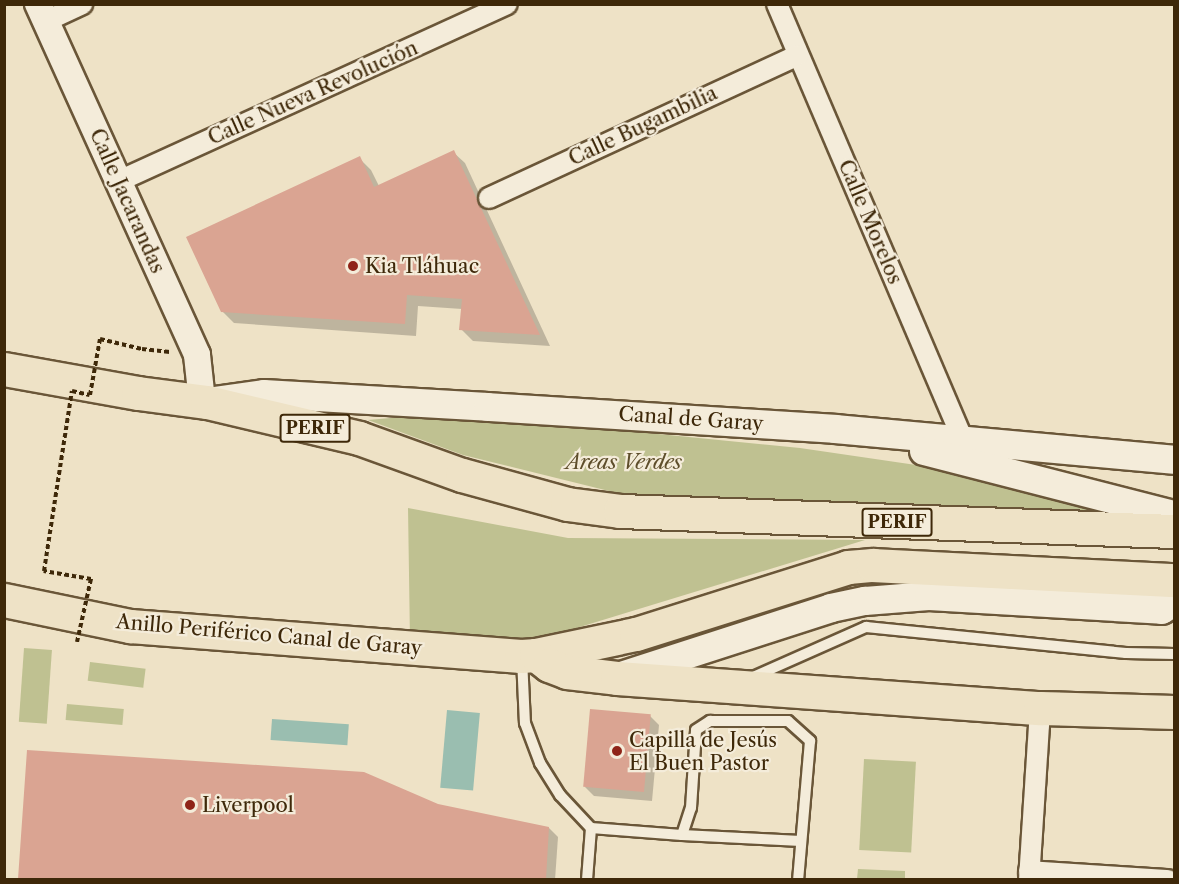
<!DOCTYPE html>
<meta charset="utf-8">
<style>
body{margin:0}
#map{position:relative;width:1179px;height:884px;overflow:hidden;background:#eee2c6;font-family:"Libre Caslon Text",serif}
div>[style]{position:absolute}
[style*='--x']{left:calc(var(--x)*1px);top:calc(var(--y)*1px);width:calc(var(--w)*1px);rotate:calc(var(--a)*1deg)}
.green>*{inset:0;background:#bfc191;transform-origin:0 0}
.water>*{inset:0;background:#9abeb0;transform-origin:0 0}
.shadow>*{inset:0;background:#0003}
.building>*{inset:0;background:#daa492;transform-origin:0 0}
.path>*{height:4px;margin-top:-2px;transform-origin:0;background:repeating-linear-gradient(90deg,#3e2809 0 4.5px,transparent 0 7.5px)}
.roads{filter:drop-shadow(2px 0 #6a5638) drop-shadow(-2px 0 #6a5638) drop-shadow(0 2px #6a5638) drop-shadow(0 -2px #6a5638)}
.service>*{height:10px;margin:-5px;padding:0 5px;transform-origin:5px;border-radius:5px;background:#f4ecda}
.minor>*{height:20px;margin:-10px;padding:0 10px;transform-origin:10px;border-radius:10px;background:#f4ecda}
.tertiary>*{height:26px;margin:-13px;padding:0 13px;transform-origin:13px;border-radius:13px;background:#f4ecda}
.secondary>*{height:28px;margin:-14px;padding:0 14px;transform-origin:14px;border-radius:14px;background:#f4ecda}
.trunk>*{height:33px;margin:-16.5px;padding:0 16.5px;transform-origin:16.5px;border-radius:16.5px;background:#eee2c6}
.path-bridge>*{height:4px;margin-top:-2px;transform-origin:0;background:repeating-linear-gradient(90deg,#3e2809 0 4.5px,transparent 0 7.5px)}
.dots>*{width:16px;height:16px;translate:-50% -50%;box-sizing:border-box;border:3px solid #f4ecda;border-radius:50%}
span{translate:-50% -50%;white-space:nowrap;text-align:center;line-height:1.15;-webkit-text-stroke:4.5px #f4ecda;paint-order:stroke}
.shield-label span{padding:2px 4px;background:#f4ecda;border:2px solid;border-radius:4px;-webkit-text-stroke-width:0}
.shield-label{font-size:18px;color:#3e2809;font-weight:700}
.street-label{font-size:20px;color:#3e2809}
.poi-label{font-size:20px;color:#3e2809}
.left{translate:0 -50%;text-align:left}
.park-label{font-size:20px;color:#5e4e2b;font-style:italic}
.frame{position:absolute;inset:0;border:6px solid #3e2809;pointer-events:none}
</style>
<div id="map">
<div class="green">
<div style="clip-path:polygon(424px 415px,578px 426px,800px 448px,916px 465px,1134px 518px,866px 509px,617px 493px,463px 455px,368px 420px)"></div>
<div style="clip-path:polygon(408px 508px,568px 538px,865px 540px,534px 641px,410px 641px)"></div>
<div style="left:24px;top:648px;width:28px;height:74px;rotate:4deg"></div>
<div style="left:90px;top:662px;width:56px;height:19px;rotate:7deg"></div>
<div style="left:67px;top:704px;width:57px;height:16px;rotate:5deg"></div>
<div style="left:864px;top:759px;width:52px;height:91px;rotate:3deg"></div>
<div style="clip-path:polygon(858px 869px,905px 871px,905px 879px,857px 879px)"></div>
</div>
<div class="water">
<div style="left:447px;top:710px;width:33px;height:78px;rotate:5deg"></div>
<div style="left:272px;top:719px;width:77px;height:21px;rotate:4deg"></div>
</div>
<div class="shadow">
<div style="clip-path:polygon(453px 152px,465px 163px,550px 346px,473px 341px,461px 329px,462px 309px,418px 306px,416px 336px,234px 323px,222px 311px,359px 158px,371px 170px,379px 186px)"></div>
<div style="clip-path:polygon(650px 716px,659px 725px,652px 801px,594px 796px,585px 787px)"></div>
<div style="clip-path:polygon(28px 752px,438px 806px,549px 828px,558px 837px,555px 880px,20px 880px)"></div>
</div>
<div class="building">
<div style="clip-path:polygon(454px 150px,540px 335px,459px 330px,462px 299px,407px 295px,405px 324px,221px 312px,186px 237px,360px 156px,374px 187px)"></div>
<div style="left:590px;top:709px;width:61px;height:78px;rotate:5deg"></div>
<div style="clip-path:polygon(27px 750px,364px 772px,438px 804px,549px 827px,546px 879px,18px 879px)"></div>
</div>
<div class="path">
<div style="--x:100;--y:339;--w:43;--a:13.4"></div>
<div style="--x:142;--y:349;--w:28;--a:6"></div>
</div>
<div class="roads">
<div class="service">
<div style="--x:522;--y:658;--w:65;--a:87.4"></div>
<div style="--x:525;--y:723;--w:43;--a:69.4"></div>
<div style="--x:540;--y:763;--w:38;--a:58"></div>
<div style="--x:560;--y:795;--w:45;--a:46.8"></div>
<div style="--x:591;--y:828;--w:52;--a:94.4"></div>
<div style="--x:753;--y:677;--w:124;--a:-23.9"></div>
<div style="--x:866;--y:627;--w:261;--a:5.7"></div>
<div style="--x:1126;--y:653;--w:48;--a:1.2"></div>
<div style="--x:591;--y:828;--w:91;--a:4.4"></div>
<div style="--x:682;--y:835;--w:28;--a:-72"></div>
<div style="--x:691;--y:808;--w:78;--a:-86.3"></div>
<div style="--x:696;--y:730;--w:17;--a:-33"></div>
<div style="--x:710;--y:721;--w:78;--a:0"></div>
<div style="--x:788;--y:721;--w:30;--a:42"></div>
<div style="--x:810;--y:741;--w:140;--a:94.9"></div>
<div style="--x:682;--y:835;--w:119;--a:2.9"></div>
</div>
<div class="minor">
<div style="--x:777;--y:4;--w:474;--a:66.9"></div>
<div style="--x:46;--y:21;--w:40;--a:-25"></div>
<div style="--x:119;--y:181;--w:426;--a:-24.5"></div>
<div style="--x:489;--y:198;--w:340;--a:-24.8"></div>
<div style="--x:1029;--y:871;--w:139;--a:3.7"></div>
<div style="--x:1029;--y:880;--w:172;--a:-86.3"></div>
</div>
<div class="tertiary">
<div style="--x:38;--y:4;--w:385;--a:65.6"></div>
<div style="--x:197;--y:355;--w:46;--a:83.8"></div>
</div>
<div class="secondary">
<div style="--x:214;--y:401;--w:50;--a:-8"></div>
<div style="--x:264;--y:394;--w:224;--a:3.3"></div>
<div style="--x:488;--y:407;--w:348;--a:3.6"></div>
<div style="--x:835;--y:429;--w:340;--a:5.2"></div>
<div style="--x:924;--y:451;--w:258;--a:14.4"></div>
<div style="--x:621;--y:676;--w:221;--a:-17.9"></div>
<div style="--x:831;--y:608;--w:35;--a:-12"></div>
<div style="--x:865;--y:601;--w:64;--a:-4.5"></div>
<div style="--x:929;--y:596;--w:233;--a:3.4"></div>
<div style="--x:1162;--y:610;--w:14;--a:-34"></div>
</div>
<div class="trunk">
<div style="--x:4;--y:369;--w:136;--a:10.2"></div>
<div style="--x:138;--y:393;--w:70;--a:7.4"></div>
<div style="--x:207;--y:402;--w:156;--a:13.3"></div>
<div style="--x:359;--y:438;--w:109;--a:19.8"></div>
<div style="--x:462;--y:475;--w:109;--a:15.4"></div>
<div style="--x:567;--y:504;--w:53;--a:7.5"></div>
<div style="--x:620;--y:511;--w:554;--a:2.07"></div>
<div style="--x:4;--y:600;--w:129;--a:11.7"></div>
<div style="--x:130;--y:626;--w:392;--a:4.4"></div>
<div style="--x:521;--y:656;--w:15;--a:-4"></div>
<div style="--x:536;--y:655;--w:102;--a:-11.9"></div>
<div style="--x:636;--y:634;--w:222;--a:-17.5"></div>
<div style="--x:848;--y:567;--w:25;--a:-5"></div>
<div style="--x:873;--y:565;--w:301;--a:2.9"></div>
<div style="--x:536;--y:655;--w:16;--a:38"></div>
<div style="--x:549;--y:665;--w:19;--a:21"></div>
<div style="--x:567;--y:672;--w:50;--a:6.8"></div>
<div style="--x:617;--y:678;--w:424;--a:4.1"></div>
<div style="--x:1040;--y:708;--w:134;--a:1.7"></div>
</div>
</div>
<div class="path-bridge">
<div style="--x:77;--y:642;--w:65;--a:-77.5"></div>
<div style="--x:91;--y:579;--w:48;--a:-170.3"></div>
<div style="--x:44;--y:571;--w:182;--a:-81.2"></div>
<div style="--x:72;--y:391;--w:18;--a:13"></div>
<div style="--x:90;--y:395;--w:57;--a:-79.9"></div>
</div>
<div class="dots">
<div style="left:353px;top:266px;background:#8f2418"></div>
<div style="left:617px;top:751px;background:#8f2418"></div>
<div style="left:190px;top:805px;background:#8f2418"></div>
</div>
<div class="shield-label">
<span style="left:315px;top:428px">PERIF</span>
<span style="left:897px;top:522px">PERIF</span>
</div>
<div class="street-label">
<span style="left:313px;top:93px;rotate:-24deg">Calle Nueva Revolución</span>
<span style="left:643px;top:126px;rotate:-25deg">Calle Bugambilia</span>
<span style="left:127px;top:201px;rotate:66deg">Calle Jacarandas</span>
<span style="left:870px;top:222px;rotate:67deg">Calle Morelos</span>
<span style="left:691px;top:419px;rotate:4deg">Canal de Garay</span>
<span style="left:269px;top:635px;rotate:5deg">Anillo Periférico Canal de Garay</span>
</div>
<div class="poi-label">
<span class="left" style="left:365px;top:266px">Kia Tláhuac</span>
<span class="left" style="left:629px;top:752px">Capilla de Jesús<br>El Buen Pastor</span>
<span class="left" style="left:202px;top:805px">Liverpool</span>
</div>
<div class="park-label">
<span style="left:624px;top:462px">Areas Verdes</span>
</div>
<div class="frame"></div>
</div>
